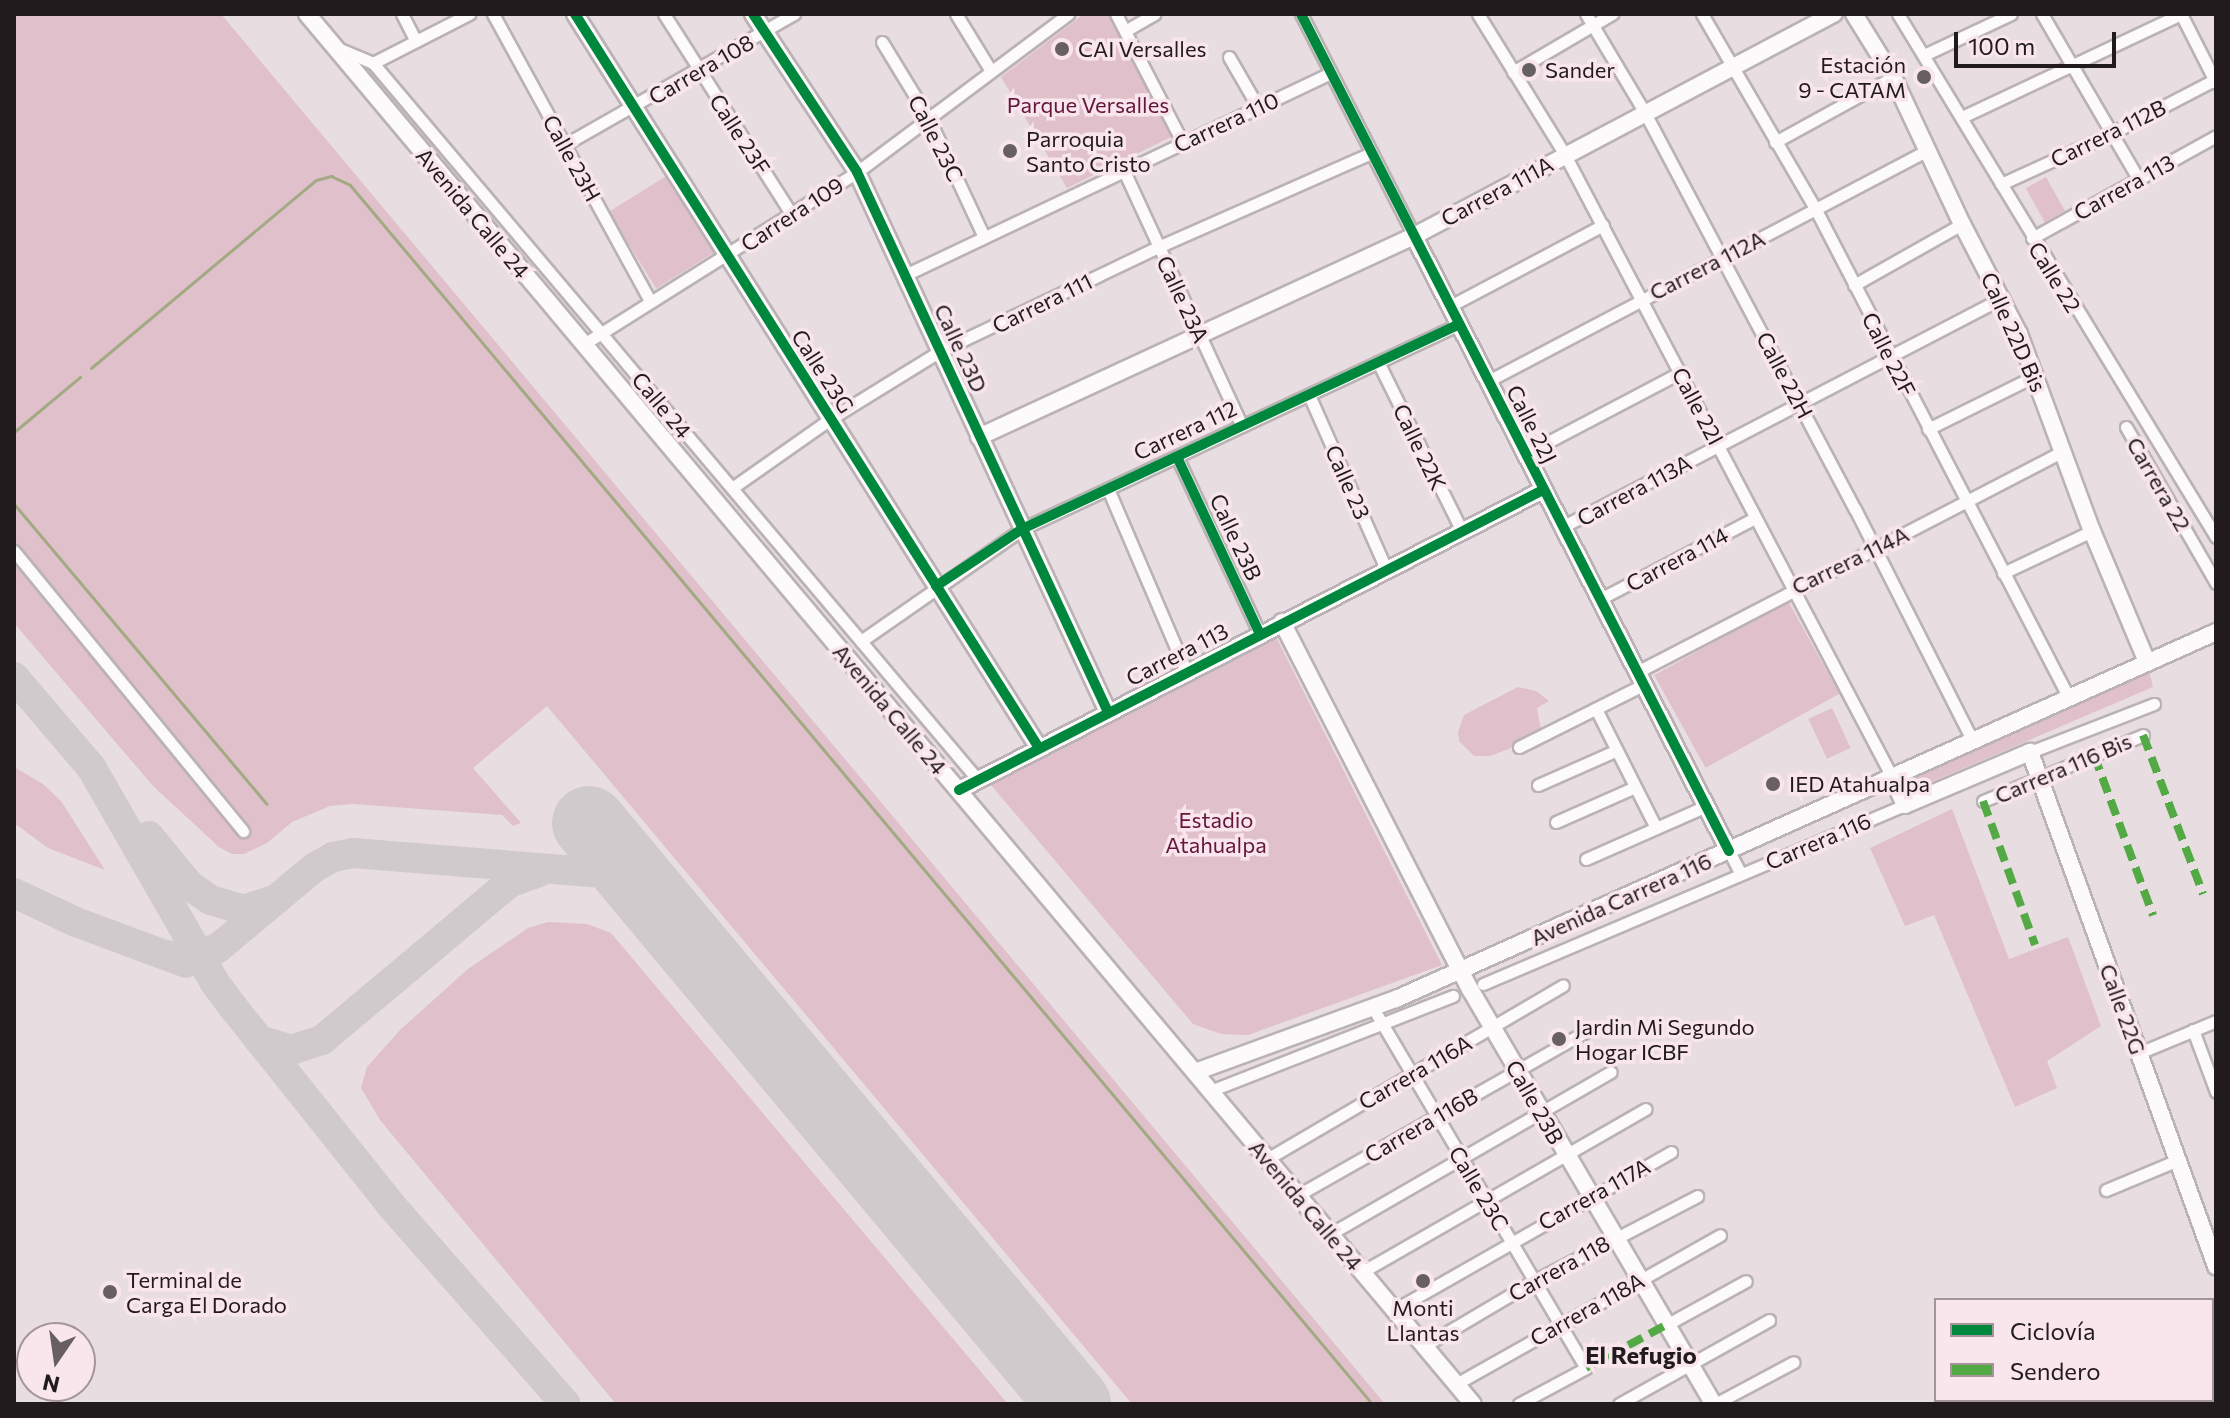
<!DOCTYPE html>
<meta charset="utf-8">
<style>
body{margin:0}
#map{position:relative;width:2230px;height:1418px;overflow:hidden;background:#e8dde0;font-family:Commissioner,sans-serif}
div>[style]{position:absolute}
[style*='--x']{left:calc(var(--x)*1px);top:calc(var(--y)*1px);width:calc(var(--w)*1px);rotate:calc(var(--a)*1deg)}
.green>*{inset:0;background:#e0c0cb;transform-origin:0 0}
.stream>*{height:3px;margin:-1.5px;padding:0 1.5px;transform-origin:1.5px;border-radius:1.5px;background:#a1aa82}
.taxiway>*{height:30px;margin:-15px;padding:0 15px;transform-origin:15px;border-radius:15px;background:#d0cacc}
.runway>*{height:74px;margin:-37px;padding:0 37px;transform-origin:37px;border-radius:37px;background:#d0cacc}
.roads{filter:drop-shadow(2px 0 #bab2b4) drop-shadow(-2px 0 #bab2b4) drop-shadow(0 2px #bab2b4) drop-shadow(0 -2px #bab2b4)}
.street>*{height:11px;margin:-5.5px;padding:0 5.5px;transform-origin:5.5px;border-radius:5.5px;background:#fcfafa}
.secondary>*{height:16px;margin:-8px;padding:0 8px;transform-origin:8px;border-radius:8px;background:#fcfafa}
.quiet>*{height:8px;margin-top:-4px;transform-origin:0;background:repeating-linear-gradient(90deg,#53a943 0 16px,transparent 0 24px)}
.cycleway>*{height:10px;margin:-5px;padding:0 5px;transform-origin:5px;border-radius:5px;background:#00873e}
.dots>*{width:22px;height:22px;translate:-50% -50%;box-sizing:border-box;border:4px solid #f9e6ec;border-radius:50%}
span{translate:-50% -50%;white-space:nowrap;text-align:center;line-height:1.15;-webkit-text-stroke:7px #f9e6ec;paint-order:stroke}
.poi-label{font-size:22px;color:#221b1e}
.left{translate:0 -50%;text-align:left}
.right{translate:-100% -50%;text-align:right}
.street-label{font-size:22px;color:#221b1e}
.park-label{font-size:22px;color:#64163b}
.neighbourhood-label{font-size:24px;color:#221b1e;font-weight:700}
.frame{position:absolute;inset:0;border:16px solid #221b1e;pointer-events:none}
.legend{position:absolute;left:1934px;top:1298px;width:280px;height:104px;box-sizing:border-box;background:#f9e6ec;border:2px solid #a3959a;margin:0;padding:10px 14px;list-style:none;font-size:24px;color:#221b1e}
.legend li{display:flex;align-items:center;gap:16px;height:40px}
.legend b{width:40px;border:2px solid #a3959a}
.north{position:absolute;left:16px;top:1322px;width:80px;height:80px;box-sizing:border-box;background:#f9e6ec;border:2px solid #a3959a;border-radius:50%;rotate:193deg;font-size:22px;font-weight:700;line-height:32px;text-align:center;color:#221b1e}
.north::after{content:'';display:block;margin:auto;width:28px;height:36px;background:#675f62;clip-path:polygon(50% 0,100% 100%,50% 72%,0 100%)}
.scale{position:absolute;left:1954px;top:32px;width:162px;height:36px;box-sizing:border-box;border:4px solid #221b1e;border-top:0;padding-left:10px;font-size:24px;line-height:28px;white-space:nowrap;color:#221b1e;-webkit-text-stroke:6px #f9e6ec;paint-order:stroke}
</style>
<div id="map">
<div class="green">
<div style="clip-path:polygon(14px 14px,221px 14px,1385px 1404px,1132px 1404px,547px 706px,473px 768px,521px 823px,513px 826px,502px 815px,353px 804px,330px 806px,292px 822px,267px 843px,244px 854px,232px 854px,219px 847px,153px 786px,14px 623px)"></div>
<div style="clip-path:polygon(1084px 14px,1109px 14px,1173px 136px,1067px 188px,1001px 77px)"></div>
<div style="left:668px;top:175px;width:90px;height:70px;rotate:58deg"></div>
<div style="left:2046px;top:177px;width:39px;height:23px;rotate:61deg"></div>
<div style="left:1788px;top:601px;width:106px;height:153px;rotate:61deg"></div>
<div style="clip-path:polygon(1276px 637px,1442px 965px,1248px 1035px,1221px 1034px,1193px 1024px,991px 785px)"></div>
<div style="clip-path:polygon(2149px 670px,2153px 687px,1910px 791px,1906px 779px)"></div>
<div style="clip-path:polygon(1518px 687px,1536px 691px,1549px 701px,1537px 708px,1542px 736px,1490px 756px,1474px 756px,1459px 741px,1458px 732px,1464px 715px)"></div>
<div style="left:1832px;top:708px;width:44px;height:26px;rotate:65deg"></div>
<div style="clip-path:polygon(14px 767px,43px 784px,61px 801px,105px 870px,48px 848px,14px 823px)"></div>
<div style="clip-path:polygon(1952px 809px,2009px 959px,2068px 937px,2101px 1026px,2047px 1061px,2057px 1088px,2015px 1107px,1934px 915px,1905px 926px,1870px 848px)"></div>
<div style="clip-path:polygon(548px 922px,587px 924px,611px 933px,1008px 1404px,616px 1404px,380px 1120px,361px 1088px,367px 1067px,400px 1030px,468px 969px,528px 928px)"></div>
</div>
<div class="stream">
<div style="--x:91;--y:368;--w:293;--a:-39.9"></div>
<div style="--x:316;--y:180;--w:16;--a:-15"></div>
<div style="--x:331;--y:176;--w:21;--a:25"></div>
<div style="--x:350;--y:185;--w:1591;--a:50.02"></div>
<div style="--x:14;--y:432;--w:86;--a:-39.8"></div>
<div style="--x:14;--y:504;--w:392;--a:49.9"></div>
</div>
<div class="taxiway">
<div style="--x:14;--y:677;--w:118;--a:49.5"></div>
<div style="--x:91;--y:767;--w:249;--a:60.1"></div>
<div style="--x:215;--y:983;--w:30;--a:53"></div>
<div style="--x:233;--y:1007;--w:252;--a:51.4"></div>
<div style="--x:390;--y:1204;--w:266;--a:48.7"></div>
<div style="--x:149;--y:836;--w:65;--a:50.6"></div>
<div style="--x:190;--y:886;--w:25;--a:34"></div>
<div style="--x:211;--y:900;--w:34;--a:17"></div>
<div style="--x:243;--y:910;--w:33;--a:-18"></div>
<div style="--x:14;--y:893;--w:68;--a:25.1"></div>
<div style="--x:76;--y:922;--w:117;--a:20.4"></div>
<div style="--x:167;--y:955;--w:16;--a:11"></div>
<div style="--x:183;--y:958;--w:36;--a:-16"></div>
<div style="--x:218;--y:948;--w:126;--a:-39.9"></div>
<div style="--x:315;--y:867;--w:21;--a:-29"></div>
<div style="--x:333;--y:857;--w:20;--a:-11"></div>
<div style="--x:353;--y:853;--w:260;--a:4.6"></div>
<div style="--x:612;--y:874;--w:25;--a:23"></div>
<div style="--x:635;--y:884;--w:23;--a:41"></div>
<div style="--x:259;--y:1040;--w:34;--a:17"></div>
<div style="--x:291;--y:1050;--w:33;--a:-18"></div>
<div style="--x:322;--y:1040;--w:244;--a:-40"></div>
<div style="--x:509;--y:883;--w:33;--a:-20"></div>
</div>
<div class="runway">
<div style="--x:589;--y:823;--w:757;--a:50.15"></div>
</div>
<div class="roads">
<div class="street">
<div style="--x:402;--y:14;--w:30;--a:63"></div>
<div style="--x:493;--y:14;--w:328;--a:61.3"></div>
<div style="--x:664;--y:14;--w:236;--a:57.5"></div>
<div style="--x:956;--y:14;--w:67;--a:58.4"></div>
<div style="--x:1116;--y:14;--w:145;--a:62.6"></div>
<div style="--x:1301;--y:14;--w:249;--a:63"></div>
<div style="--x:1478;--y:14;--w:166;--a:58.3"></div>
<div style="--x:1565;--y:155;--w:703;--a:62.27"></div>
<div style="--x:1586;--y:14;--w:115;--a:59.2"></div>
<div style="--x:1645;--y:113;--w:448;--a:62.1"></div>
<div style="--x:1855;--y:509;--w:261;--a:63.1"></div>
<div style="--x:1702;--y:14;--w:227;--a:59.8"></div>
<div style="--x:1816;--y:210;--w:550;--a:62.6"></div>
<div style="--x:1898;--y:14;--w:612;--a:58.7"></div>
<div style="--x:2042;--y:14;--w:192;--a:59.7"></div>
<div style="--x:1125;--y:31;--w:34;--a:-30"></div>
<div style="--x:882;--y:42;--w:90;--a:58.6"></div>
<div style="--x:929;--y:119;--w:130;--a:65"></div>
<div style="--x:335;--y:47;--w:41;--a:22.8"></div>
<div style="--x:373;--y:63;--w:938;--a:49.84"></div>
<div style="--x:1924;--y:55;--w:96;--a:-25.2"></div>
<div style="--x:1229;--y:57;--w:58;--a:59.9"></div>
<div style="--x:373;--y:63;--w:108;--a:-27"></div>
<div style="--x:1513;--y:72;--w:115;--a:-30.4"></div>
<div style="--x:1962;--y:117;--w:242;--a:-25.2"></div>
<div style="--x:2181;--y:14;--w:77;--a:63.1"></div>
<div style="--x:1775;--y:142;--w:135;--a:-28.8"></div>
<div style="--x:564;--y:145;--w:265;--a:-29.7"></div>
<div style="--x:1124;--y:171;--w:281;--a:65.2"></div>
<div style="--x:2001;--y:184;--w:120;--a:-24.6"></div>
<div style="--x:2110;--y:134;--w:117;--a:-27.4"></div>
<div style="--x:2032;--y:238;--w:210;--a:-29"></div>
<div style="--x:905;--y:275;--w:471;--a:-25.4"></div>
<div style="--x:1854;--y:285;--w:124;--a:-29.5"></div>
<div style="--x:1450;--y:306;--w:173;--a:-27.9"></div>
<div style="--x:584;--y:344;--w:323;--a:-32.2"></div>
<div style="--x:857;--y:172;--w:264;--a:-36.8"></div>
<div style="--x:1378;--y:362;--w:189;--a:63.6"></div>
<div style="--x:1488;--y:381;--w:496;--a:-27.7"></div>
<div style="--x:1309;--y:395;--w:190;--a:66.1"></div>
<div style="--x:2126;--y:427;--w:180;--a:60"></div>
<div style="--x:1928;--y:429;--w:119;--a:-26.4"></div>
<div style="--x:1525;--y:454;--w:176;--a:-27.7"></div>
<div style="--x:1177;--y:457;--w:195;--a:64.9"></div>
<div style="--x:732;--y:488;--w:120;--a:-35.1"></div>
<div style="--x:830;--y:419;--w:129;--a:-31.7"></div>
<div style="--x:940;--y:351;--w:242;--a:-25.5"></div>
<div style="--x:1158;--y:247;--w:233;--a:-23.8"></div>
<div style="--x:1108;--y:489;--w:198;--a:66.8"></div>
<div style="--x:1562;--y:527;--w:497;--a:-27.5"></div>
<div style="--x:14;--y:551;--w:362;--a:50.7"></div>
<div style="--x:2003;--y:573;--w:98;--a:-25.3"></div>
<div style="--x:1600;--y:599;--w:175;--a:-27.6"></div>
<div style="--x:861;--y:641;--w:196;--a:-34.8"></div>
<div style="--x:1022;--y:529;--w:483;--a:-25.1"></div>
<div style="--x:1637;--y:672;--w:481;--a:-27.4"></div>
<div style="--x:1596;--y:709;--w:133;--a:63.2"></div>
<div style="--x:1519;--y:747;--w:139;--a:-26.6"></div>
<div style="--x:2030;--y:752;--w:133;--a:-21.2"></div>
<div style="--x:1538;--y:785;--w:86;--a:-23.9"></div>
<div style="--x:1983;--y:801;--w:173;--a:-22.4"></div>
<div style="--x:1556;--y:822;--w:86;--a:-23.9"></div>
<div style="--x:1729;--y:851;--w:25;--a:63"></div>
<div style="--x:1586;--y:859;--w:131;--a:-23.8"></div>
<div style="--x:1483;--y:984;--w:458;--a:-23"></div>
<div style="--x:1373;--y:1008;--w:418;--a:59.4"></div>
<div style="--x:1586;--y:1368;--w:76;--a:151.8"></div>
<div style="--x:2193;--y:1030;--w:66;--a:69.6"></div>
<div style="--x:2139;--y:1053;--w:83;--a:-22.6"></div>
<div style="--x:1210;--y:1091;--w:261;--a:-21.4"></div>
<div style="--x:1267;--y:1159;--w:343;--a:-30.4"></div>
<div style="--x:2106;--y:1190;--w:78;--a:-22.6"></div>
<div style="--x:1298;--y:1195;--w:332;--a:-29.6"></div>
<div style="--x:1330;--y:1234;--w:324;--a:-30"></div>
<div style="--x:1362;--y:1272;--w:327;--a:-29.9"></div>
<div style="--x:1394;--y:1310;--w:319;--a:-29.7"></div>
<div style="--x:1666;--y:1325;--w:91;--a:-28.8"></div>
<div style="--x:1424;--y:1346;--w:128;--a:-30.6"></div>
<div style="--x:1534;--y:1281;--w:184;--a:-27.5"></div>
<div style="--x:1456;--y:1384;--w:303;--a:-29.4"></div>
<div style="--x:2048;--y:1400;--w:4;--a:63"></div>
<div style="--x:2109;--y:1400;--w:4;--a:63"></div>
<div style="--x:2163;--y:1400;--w:4;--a:63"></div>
<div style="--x:1619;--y:1404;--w:172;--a:-29.2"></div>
<div style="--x:1715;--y:1404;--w:89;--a:-28"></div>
</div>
<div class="secondary">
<div style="--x:307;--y:14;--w:1814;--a:50.01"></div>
<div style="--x:575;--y:14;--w:868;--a:57.7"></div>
<div style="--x:753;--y:14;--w:189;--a:56.6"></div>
<div style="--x:857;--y:172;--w:595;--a:65.07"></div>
<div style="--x:1854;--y:14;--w:74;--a:58.2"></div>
<div style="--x:1893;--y:77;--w:162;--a:64.9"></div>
<div style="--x:1962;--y:224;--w:124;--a:62.6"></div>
<div style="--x:2019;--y:334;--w:210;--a:69.7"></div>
<div style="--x:2092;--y:531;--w:142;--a:67.2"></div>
<div style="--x:1414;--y:236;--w:691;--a:62.88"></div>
<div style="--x:979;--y:437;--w:479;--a:-24.8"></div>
<div style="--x:1414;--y:236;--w:475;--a:-27.9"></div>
<div style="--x:1282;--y:622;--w:412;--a:62.9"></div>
<div style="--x:1470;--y:989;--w:481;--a:59.6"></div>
<div style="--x:1892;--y:777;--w:31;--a:65"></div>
<div style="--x:1905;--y:805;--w:136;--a:-23"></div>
<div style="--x:2030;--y:752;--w:547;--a:70.11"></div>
<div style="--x:959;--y:790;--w:657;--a:-27.19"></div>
<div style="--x:1195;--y:1072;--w:214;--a:-20"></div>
<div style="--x:1396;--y:999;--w:898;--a:-24.11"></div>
</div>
</div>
<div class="quiet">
<div style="--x:2143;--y:735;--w:170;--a:69.3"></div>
<div style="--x:2094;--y:755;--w:171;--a:69.8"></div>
<div style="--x:1983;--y:801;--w:153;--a:70.1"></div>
<div style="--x:1586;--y:1368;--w:91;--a:-28.3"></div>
</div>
<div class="cycleway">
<div style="--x:575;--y:14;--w:868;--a:57.7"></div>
<div style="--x:753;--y:14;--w:189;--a:56.6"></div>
<div style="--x:857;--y:172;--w:595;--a:65.07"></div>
<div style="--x:1301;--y:14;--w:940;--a:62.92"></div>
<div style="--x:1177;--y:457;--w:195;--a:64.9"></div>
<div style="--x:936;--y:586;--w:103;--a:-33.5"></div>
<div style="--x:1022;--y:529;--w:483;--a:-25.1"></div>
<div style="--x:959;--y:790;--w:657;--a:-27.19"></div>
</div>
<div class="dots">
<div style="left:1062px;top:49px;background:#675f62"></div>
<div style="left:1529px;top:70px;background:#675f62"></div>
<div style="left:1924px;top:77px;background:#675f62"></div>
<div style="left:1010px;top:151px;background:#675f62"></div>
<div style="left:1773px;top:784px;background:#675f62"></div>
<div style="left:1559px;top:1039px;background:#675f62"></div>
<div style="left:1423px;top:1281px;background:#675f62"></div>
<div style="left:110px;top:1292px;background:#675f62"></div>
</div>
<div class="poi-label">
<span class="left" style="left:1078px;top:49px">CAI Versalles</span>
<span class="right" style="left:1906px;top:77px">Estación<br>9 - CATAM</span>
<span class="left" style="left:1545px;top:70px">Sander</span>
<span class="left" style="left:1026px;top:151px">Parroquia<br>Santo Cristo</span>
<span class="left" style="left:1789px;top:784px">IED Atahualpa</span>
<span class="left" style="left:1575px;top:1039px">Jardin Mi Segundo<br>Hogar ICBF</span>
<span class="left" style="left:126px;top:1292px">Terminal de<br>Carga El Dorado</span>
<span style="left:1423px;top:1320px">Monti<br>Llantas</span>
</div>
<div class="street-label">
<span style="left:701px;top:69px;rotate:-30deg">Carrera 108</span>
<span style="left:1226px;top:122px;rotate:-25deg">Carrera 110</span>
<span style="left:2108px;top:133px;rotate:-26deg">Carrera 112B</span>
<span style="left:740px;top:134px;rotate:57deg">Calle 23F</span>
<span style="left:936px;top:138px;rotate:63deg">Calle 23C</span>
<span style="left:572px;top:158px;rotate:61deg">Calle 23H</span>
<span style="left:2124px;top:187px;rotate:-29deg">Carrera 113</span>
<span style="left:1497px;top:191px;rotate:-28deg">Carrera 111A</span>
<span style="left:473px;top:213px;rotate:50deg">Avenida Calle 24</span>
<span style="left:792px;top:214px;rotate:-33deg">Carrera 109</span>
<span style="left:1707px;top:265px;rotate:-27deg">Carrera 112A</span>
<span style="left:2055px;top:277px;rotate:58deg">Calle 22</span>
<span style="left:1183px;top:299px;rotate:65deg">Calle 23A</span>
<span style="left:1042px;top:303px;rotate:-26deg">Carrera 111</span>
<span style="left:2014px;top:332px;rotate:66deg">Calle 22D Bis</span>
<span style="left:961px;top:348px;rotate:65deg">Calle 23D</span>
<span style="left:1889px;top:354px;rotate:63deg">Calle 22F</span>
<span style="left:823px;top:371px;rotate:57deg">Calle 23G</span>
<span style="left:1785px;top:375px;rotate:62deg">Calle 22H</span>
<span style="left:662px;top:405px;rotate:50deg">Calle 24</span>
<span style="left:1698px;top:406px;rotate:62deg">Calle 22I</span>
<span style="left:1532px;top:424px;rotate:63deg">Calle 22J</span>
<span style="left:1185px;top:430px;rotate:-25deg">Carrera 112</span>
<span style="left:1420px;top:447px;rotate:64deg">Calle 22K</span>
<span style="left:1348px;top:482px;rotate:66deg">Calle 23</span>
<span style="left:2159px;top:484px;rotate:60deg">Carrera 22</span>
<span style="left:1634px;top:490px;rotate:-28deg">Carrera 113A</span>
<span style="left:1236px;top:537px;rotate:65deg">Calle 23B</span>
<span style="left:1677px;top:559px;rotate:-28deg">Carrera 114</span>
<span style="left:1850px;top:560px;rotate:-26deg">Carrera 114A</span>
<span style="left:1177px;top:654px;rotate:-27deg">Carrera 113</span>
<span style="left:890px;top:709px;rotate:50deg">Avenida Calle 24</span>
<span style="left:2063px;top:768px;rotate:-23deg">Carrera 116 Bis</span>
<span style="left:1818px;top:841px;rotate:-23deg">Carrera 116</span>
<span style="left:1621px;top:899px;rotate:-24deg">Avenida Carrera 116</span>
<span style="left:2123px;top:1009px;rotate:70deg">Calle 22G</span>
<span style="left:1415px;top:1072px;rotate:-30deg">Carrera 116A</span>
<span style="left:1535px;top:1102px;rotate:60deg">Calle 23B</span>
<span style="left:1421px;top:1125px;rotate:-30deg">Carrera 116B</span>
<span style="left:1479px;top:1188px;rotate:59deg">Calle 23C</span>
<span style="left:1594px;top:1194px;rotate:-29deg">Carrera 117A</span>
<span style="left:1306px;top:1205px;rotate:50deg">Avenida Calle 24</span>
<span style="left:1559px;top:1268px;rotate:-29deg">Carrera 118</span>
<span style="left:1587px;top:1309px;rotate:-29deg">Carrera 118A</span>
</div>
<div class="park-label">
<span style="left:1088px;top:105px">Parque Versalles</span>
<span style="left:1216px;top:832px">Estadio<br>Atahualpa</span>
</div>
<div class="neighbourhood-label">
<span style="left:1641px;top:1355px">El Refugio</span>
</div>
<div class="frame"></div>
<ul class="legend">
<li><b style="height:10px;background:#00873e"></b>Ciclovía</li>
<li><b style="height:10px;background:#53a943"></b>Sendero</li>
</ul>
<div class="north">N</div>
<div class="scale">100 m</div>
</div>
